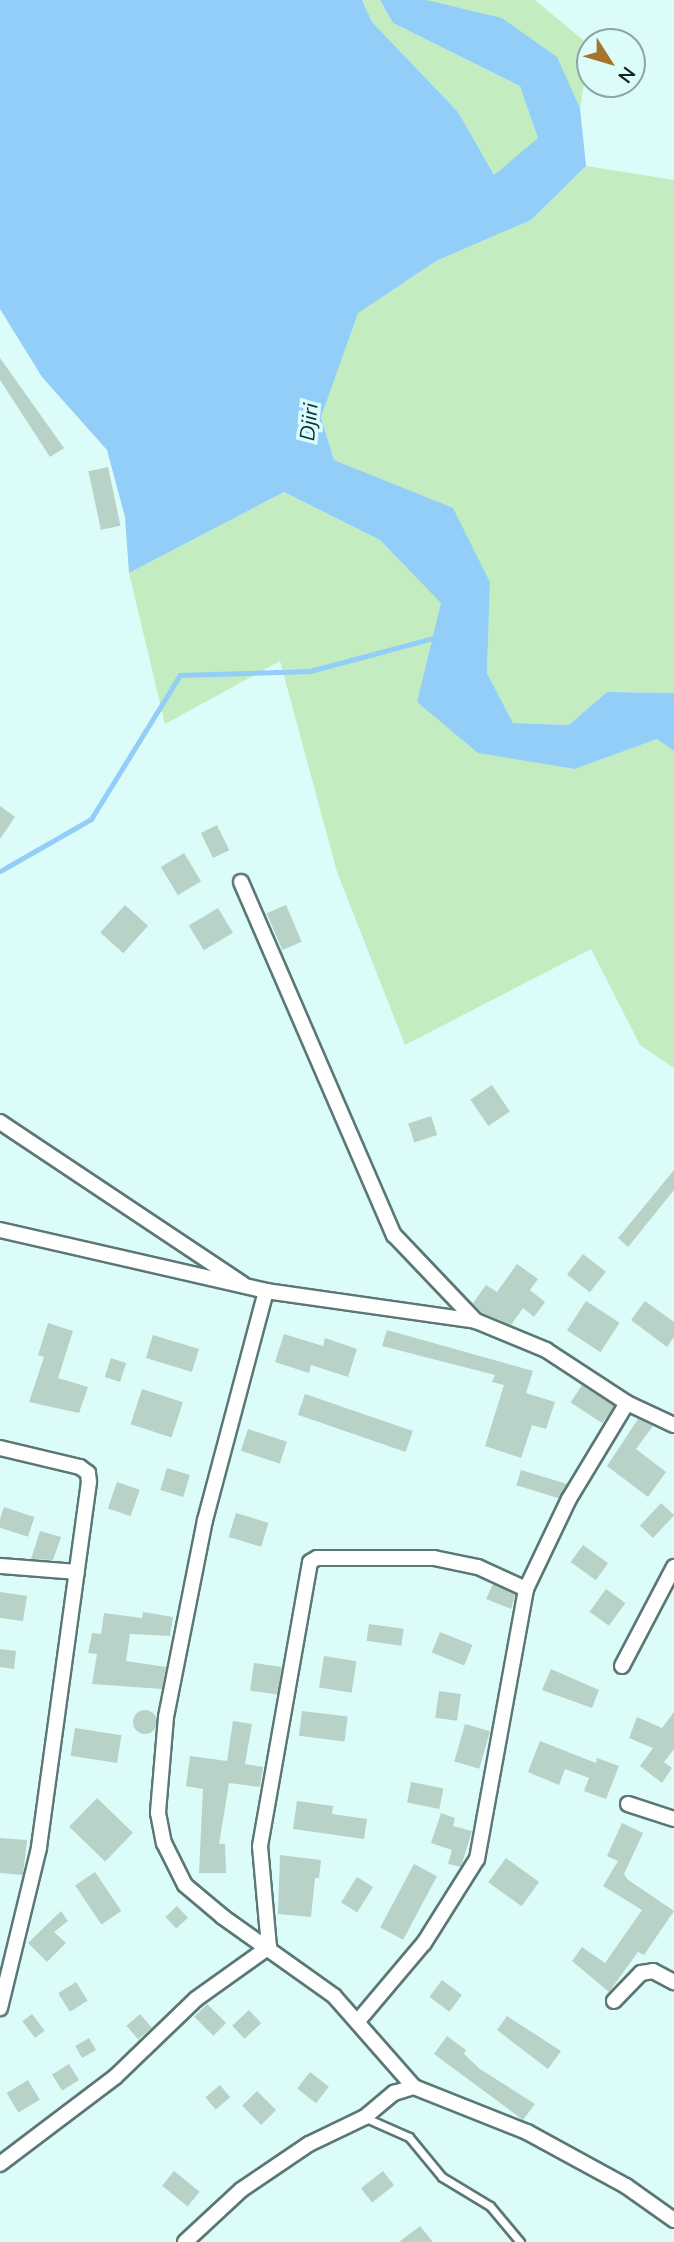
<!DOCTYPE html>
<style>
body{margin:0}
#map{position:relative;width:674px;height:2242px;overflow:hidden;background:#dcfcfa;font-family:"Nunito Sans",sans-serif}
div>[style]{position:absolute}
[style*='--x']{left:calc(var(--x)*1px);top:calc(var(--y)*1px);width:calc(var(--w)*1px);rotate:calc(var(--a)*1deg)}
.green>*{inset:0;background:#c3ecc1}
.water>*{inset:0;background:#92cef8}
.stream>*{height:5px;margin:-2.5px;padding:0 2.5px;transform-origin:2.5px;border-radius:2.5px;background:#92cef8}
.building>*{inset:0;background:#b8d2c7;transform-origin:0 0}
.round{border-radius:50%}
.roads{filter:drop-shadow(2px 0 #5b7776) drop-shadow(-2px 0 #5b7776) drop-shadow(0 2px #5b7776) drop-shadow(0 -2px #5b7776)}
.lane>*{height:7px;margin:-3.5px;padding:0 3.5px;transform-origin:3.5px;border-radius:3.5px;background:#fff}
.street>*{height:14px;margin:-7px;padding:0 7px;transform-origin:7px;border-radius:7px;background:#fff}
span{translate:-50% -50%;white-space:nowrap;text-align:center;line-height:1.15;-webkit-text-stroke:7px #dcfcfa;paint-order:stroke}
.water-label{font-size:21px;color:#0a2d42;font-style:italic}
.north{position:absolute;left:576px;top:28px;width:70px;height:70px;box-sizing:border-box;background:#dcfcfa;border:2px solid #8da5a4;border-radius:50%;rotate:127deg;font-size:19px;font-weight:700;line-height:28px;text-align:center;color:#172222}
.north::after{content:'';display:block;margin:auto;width:24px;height:32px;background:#a6732b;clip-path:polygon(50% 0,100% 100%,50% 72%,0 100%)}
</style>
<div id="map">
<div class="green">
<div style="clip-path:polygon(362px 0,380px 0,393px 23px,520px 86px,539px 138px,494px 175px,458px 112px,372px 22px)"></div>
<div style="clip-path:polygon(426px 0,535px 0,590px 46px,580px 108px,556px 57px)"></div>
<div style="clip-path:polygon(586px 166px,674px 180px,674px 693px,607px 692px,569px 725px,513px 723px,487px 673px,490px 582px,453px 509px,334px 460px,321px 416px,357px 313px,436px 261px,531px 220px)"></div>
<div style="clip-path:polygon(284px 492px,380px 540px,442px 603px,417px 702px,575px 769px,657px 739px,674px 751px,674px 1068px,640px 1045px,591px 949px,405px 1045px,337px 872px,280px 661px,165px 724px,129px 573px)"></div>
</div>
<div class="water">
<div style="clip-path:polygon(0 0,362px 0,372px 22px,458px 112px,494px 175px,538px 138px,520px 86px,393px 23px,380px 0,426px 0,502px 18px,557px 57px,580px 108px,586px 166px,531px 220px,436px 261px,358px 313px,321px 417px,334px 460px,453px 508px,490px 582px,487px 673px,513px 723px,569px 725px,607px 692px,674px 693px,674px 751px,657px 739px,575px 769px,478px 753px,417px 702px,441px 603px,380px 540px,284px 492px,129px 573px,125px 517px,107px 450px,42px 377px,0 309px)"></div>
</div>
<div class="stream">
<div style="--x:0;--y:871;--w:105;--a:-29.7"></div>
<div style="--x:91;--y:819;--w:169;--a:-58.3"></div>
<div style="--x:180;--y:675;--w:130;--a:-1.8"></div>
<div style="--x:310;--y:671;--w:131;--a:-15"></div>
</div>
<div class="building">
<div style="clip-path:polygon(0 358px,64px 448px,50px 457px,0 380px)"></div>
<div style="left:108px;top:467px;width:60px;height:20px;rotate:78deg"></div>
<div style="clip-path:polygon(0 806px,15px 817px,0 839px)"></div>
<div style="left:217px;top:825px;width:28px;height:18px;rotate:64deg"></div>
<div style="left:184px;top:853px;width:33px;height:27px;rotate:59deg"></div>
<div style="left:125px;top:905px;width:31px;height:37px;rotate:42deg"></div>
<div style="left:286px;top:905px;width:40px;height:21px;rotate:67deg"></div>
<div style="left:218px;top:908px;width:29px;height:34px;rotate:59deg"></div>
<div style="left:492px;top:1085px;width:32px;height:26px;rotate:56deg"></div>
<div style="left:431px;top:1116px;width:20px;height:24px;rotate:72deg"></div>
<div style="clip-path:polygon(674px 1170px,674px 1190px,628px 1247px,618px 1238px)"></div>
<div style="left:583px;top:1254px;width:29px;height:26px;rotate:38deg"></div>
<div style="clip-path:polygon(517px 1264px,538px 1279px,530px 1290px,545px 1302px,534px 1317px,523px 1308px,511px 1325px,482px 1313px,473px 1303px,486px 1285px,497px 1292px)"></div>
<div style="left:586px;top:1301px;width:40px;height:35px;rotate:33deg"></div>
<div style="clip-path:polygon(645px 1301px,674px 1322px,674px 1337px,667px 1347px,631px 1320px)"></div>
<div style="clip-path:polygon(48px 1323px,73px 1331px,58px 1378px,88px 1387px,79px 1413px,29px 1402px,44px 1357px,38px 1355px)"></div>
<div style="clip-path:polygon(387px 1330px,533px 1371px,526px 1393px,555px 1402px,546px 1429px,532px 1425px,521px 1458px,485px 1446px,504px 1385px,492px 1382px,495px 1375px,382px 1346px)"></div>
<div style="clip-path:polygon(284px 1334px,323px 1346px,325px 1338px,357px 1349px,348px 1377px,311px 1365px,309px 1373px,275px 1362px)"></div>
<div style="left:153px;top:1335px;width:48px;height:24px;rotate:17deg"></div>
<div style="left:111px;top:1358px;width:16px;height:20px;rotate:18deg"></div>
<div style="left:582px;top:1385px;width:38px;height:21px;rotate:33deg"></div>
<div style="left:142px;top:1389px;width:43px;height:37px;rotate:18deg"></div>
<div style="left:305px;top:1394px;width:114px;height:22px;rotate:19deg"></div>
<div style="clip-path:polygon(638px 1419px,653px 1426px,636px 1449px,666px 1472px,648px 1497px,607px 1466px)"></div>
<div style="left:248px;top:1429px;width:41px;height:23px;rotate:18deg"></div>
<div style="left:167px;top:1468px;width:24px;height:23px;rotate:17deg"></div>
<div style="left:521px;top:1470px;width:48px;height:16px;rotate:17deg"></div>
<div style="left:117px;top:1482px;width:24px;height:28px;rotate:19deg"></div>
<div style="left:661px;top:1503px;width:18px;height:31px;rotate:43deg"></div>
<div style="left:4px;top:1507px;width:32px;height:21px;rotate:18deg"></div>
<div style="left:236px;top:1513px;width:34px;height:25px;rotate:17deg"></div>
<div style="clip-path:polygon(40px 1531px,61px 1537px,53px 1560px,31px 1559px)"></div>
<div style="left:583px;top:1545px;width:31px;height:21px;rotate:36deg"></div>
<div style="clip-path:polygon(493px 1584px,515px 1595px,511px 1609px,486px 1599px)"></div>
<div style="left:606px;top:1589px;width:24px;height:28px;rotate:36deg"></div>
<div style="clip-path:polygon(0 1592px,27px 1596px,23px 1621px,0 1618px)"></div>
<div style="clip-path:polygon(143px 1612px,173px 1617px,170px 1636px,130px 1634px,126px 1661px,166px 1667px,162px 1689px,92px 1684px,97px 1654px,88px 1653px,92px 1633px,101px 1634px,104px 1613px,142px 1618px)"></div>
<div style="left:369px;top:1624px;width:35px;height:17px;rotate:8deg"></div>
<div style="left:440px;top:1632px;width:35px;height:22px;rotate:22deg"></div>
<div style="clip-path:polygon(0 1649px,16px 1651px,14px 1669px,0 1667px)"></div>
<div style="left:324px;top:1656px;width:33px;height:32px;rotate:9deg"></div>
<div style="left:254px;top:1663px;width:28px;height:28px;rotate:8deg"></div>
<div style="clip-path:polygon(551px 1669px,599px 1690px,592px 1708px,542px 1690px)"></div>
<div style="left:439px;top:1691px;width:22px;height:27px;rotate:8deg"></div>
<div class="round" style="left:133px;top:1710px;width:24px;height:24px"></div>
<div style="left:302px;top:1711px;width:46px;height:25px;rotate:7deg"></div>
<div style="clip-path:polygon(674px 1712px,674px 1749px,664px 1762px,672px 1768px,662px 1783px,640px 1766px,653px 1748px,629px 1738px,637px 1717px,662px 1728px)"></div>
<div style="clip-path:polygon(233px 1721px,252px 1724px,245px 1764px,263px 1767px,260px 1787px,229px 1783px,219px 1844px,225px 1844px,226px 1873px,199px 1873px,203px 1789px,186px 1786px,190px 1756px,227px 1761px)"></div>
<div style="left:465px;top:1724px;width:26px;height:39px;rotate:16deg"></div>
<div style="left:75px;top:1728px;width:47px;height:28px;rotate:9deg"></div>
<div style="clip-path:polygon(540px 1741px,596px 1763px,597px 1758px,619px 1766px,606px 1799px,584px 1791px,589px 1778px,565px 1769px,559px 1785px,528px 1772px)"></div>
<div style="left:411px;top:1782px;width:33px;height:21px;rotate:11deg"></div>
<div style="left:97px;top:1798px;width:50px;height:40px;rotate:44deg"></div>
<div style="clip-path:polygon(297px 1801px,333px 1806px,332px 1814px,367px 1819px,364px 1839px,293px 1829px)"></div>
<div style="clip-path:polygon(441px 1813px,455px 1818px,453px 1826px,472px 1831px,461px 1867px,448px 1864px,452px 1850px,431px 1843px)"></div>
<div style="clip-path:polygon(622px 1823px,643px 1833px,624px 1874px,627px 1879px,674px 1911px,644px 1955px,638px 1952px,609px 1992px,572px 1961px,582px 1947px,605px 1963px,642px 1910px,603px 1886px,618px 1861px,607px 1856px)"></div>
<div style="clip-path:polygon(0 1838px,27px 1840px,23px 1875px,0 1873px)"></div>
<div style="clip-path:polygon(280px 1855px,321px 1860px,319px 1878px,315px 1878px,311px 1917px,278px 1914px)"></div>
<div style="left:506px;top:1858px;width:41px;height:30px;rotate:36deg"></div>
<div style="left:414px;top:1864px;width:26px;height:72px;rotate:28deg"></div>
<div style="left:95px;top:1872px;width:47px;height:24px;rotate:56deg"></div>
<div style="left:357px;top:1877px;width:19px;height:30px;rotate:32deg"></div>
<div style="left:177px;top:1906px;width:16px;height:16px;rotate:47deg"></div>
<div style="clip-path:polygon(61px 1911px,68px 1921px,54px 1932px,66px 1943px,47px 1962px,28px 1943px)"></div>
<div style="left:442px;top:1980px;width:25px;height:21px;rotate:37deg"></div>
<div style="left:76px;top:1982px;width:22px;height:21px;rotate:58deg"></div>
<div style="left:207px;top:2004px;width:27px;height:18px;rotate:45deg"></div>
<div style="left:249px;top:2010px;width:18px;height:23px;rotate:47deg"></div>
<div style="left:32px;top:2014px;width:21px;height:12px;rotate:53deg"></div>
<div style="left:140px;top:2014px;width:18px;height:18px;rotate:49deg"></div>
<div style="clip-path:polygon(507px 2016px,561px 2051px,548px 2069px,497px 2030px)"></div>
<div style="clip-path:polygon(447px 2036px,466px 2050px,464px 2054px,480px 2069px,535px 2104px,523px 2120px,434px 2054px)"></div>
<div style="left:89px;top:2038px;width:14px;height:16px;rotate:60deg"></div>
<div style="left:69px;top:2064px;width:19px;height:20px;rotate:58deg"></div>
<div style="left:310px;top:2072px;width:24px;height:21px;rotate:38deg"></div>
<div style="left:28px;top:2080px;width:23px;height:25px;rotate:59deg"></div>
<div style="left:220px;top:2085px;width:16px;height:19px;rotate:50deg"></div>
<div style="left:257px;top:2091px;width:27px;height:21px;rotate:45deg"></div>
<div style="left:174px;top:2171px;width:33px;height:19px;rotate:39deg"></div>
<div style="left:383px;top:2171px;width:18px;height:28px;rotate:52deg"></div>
<div style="clip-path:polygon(420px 2226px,433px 2242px,399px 2242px)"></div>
</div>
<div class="roads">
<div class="lane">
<div style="--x:366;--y:2118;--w:47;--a:23.8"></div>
<div style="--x:409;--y:2137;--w:52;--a:50.5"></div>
<div style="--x:442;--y:2177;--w:56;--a:31.1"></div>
<div style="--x:490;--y:2206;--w:47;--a:50.2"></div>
</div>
<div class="street">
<div style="--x:241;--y:882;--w:385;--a:66.6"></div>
<div style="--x:394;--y:1235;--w:119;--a:46.4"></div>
<div style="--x:0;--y:1122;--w:292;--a:33.7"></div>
<div style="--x:0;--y:1230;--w:273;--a:12.9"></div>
<div style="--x:266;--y:1291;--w:212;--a:8.1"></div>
<div style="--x:476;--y:1321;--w:76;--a:22.5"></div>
<div style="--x:546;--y:1350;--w:97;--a:33.2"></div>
<div style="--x:627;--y:1403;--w:52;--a:25.1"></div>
<div style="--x:266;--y:1291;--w:237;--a:104.9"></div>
<div style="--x:205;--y:1520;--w:201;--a:101.2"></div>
<div style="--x:166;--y:1717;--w:96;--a:94.8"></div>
<div style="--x:158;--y:1813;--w:31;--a:79"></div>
<div style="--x:164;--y:1843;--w:47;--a:63.4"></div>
<div style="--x:185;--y:1885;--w:50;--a:40.1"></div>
<div style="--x:223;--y:1917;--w:136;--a:35.4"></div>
<div style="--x:334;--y:1996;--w:121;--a:48.7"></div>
<div style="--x:414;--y:2087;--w:122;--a:21.7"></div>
<div style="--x:527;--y:2132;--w:113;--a:28.6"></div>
<div style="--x:626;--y:2186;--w:59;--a:35.3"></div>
<div style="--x:0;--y:1448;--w:82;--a:13.4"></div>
<div style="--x:80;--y:1467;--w:10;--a:37"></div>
<div style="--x:88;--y:1473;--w:9;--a:84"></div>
<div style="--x:89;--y:1482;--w:369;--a:97.8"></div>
<div style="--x:39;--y:1848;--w:165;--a:103.7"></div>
<div style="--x:0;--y:1566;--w:77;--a:4.5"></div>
<div style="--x:622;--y:1666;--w:112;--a:-62.3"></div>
<div style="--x:628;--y:1804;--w:48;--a:18.1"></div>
<div style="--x:614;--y:2001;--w:39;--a:-46"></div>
<div style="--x:641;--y:1973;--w:12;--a:-9"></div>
<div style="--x:653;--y:1971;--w:24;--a:28"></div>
<div style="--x:358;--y:2021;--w:102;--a:-49.8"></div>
<div style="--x:424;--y:1943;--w:99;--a:-57.8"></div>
<div style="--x:477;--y:1859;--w:274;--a:-79.7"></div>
<div style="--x:526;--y:1589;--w:100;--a:-64.5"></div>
<div style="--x:569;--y:1499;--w:112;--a:-58.9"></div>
<div style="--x:0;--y:2164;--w:144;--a:-37.1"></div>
<div style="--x:115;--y:2077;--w:112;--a:-43.9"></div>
<div style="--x:196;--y:1999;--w:90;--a:-35.5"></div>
<div style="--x:269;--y:1947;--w:101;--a:-95.1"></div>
<div style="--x:260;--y:1846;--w:288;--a:-80"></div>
<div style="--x:310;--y:1562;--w:8;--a:-30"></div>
<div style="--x:317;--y:1558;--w:117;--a:0"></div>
<div style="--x:434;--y:1558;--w:45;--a:11.6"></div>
<div style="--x:478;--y:1567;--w:53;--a:24.6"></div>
<div style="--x:185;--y:2242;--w:76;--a:-42.9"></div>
<div style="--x:241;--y:2190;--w:82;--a:-34.1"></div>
<div style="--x:309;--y:2144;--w:62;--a:-25.7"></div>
<div style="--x:365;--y:2117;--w:38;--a:-40"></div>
<div style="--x:394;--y:2093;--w:21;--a:-17"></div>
</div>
</div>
<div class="water-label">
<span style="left:309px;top:422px;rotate:-84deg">Djiri</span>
</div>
<div class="north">N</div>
</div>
